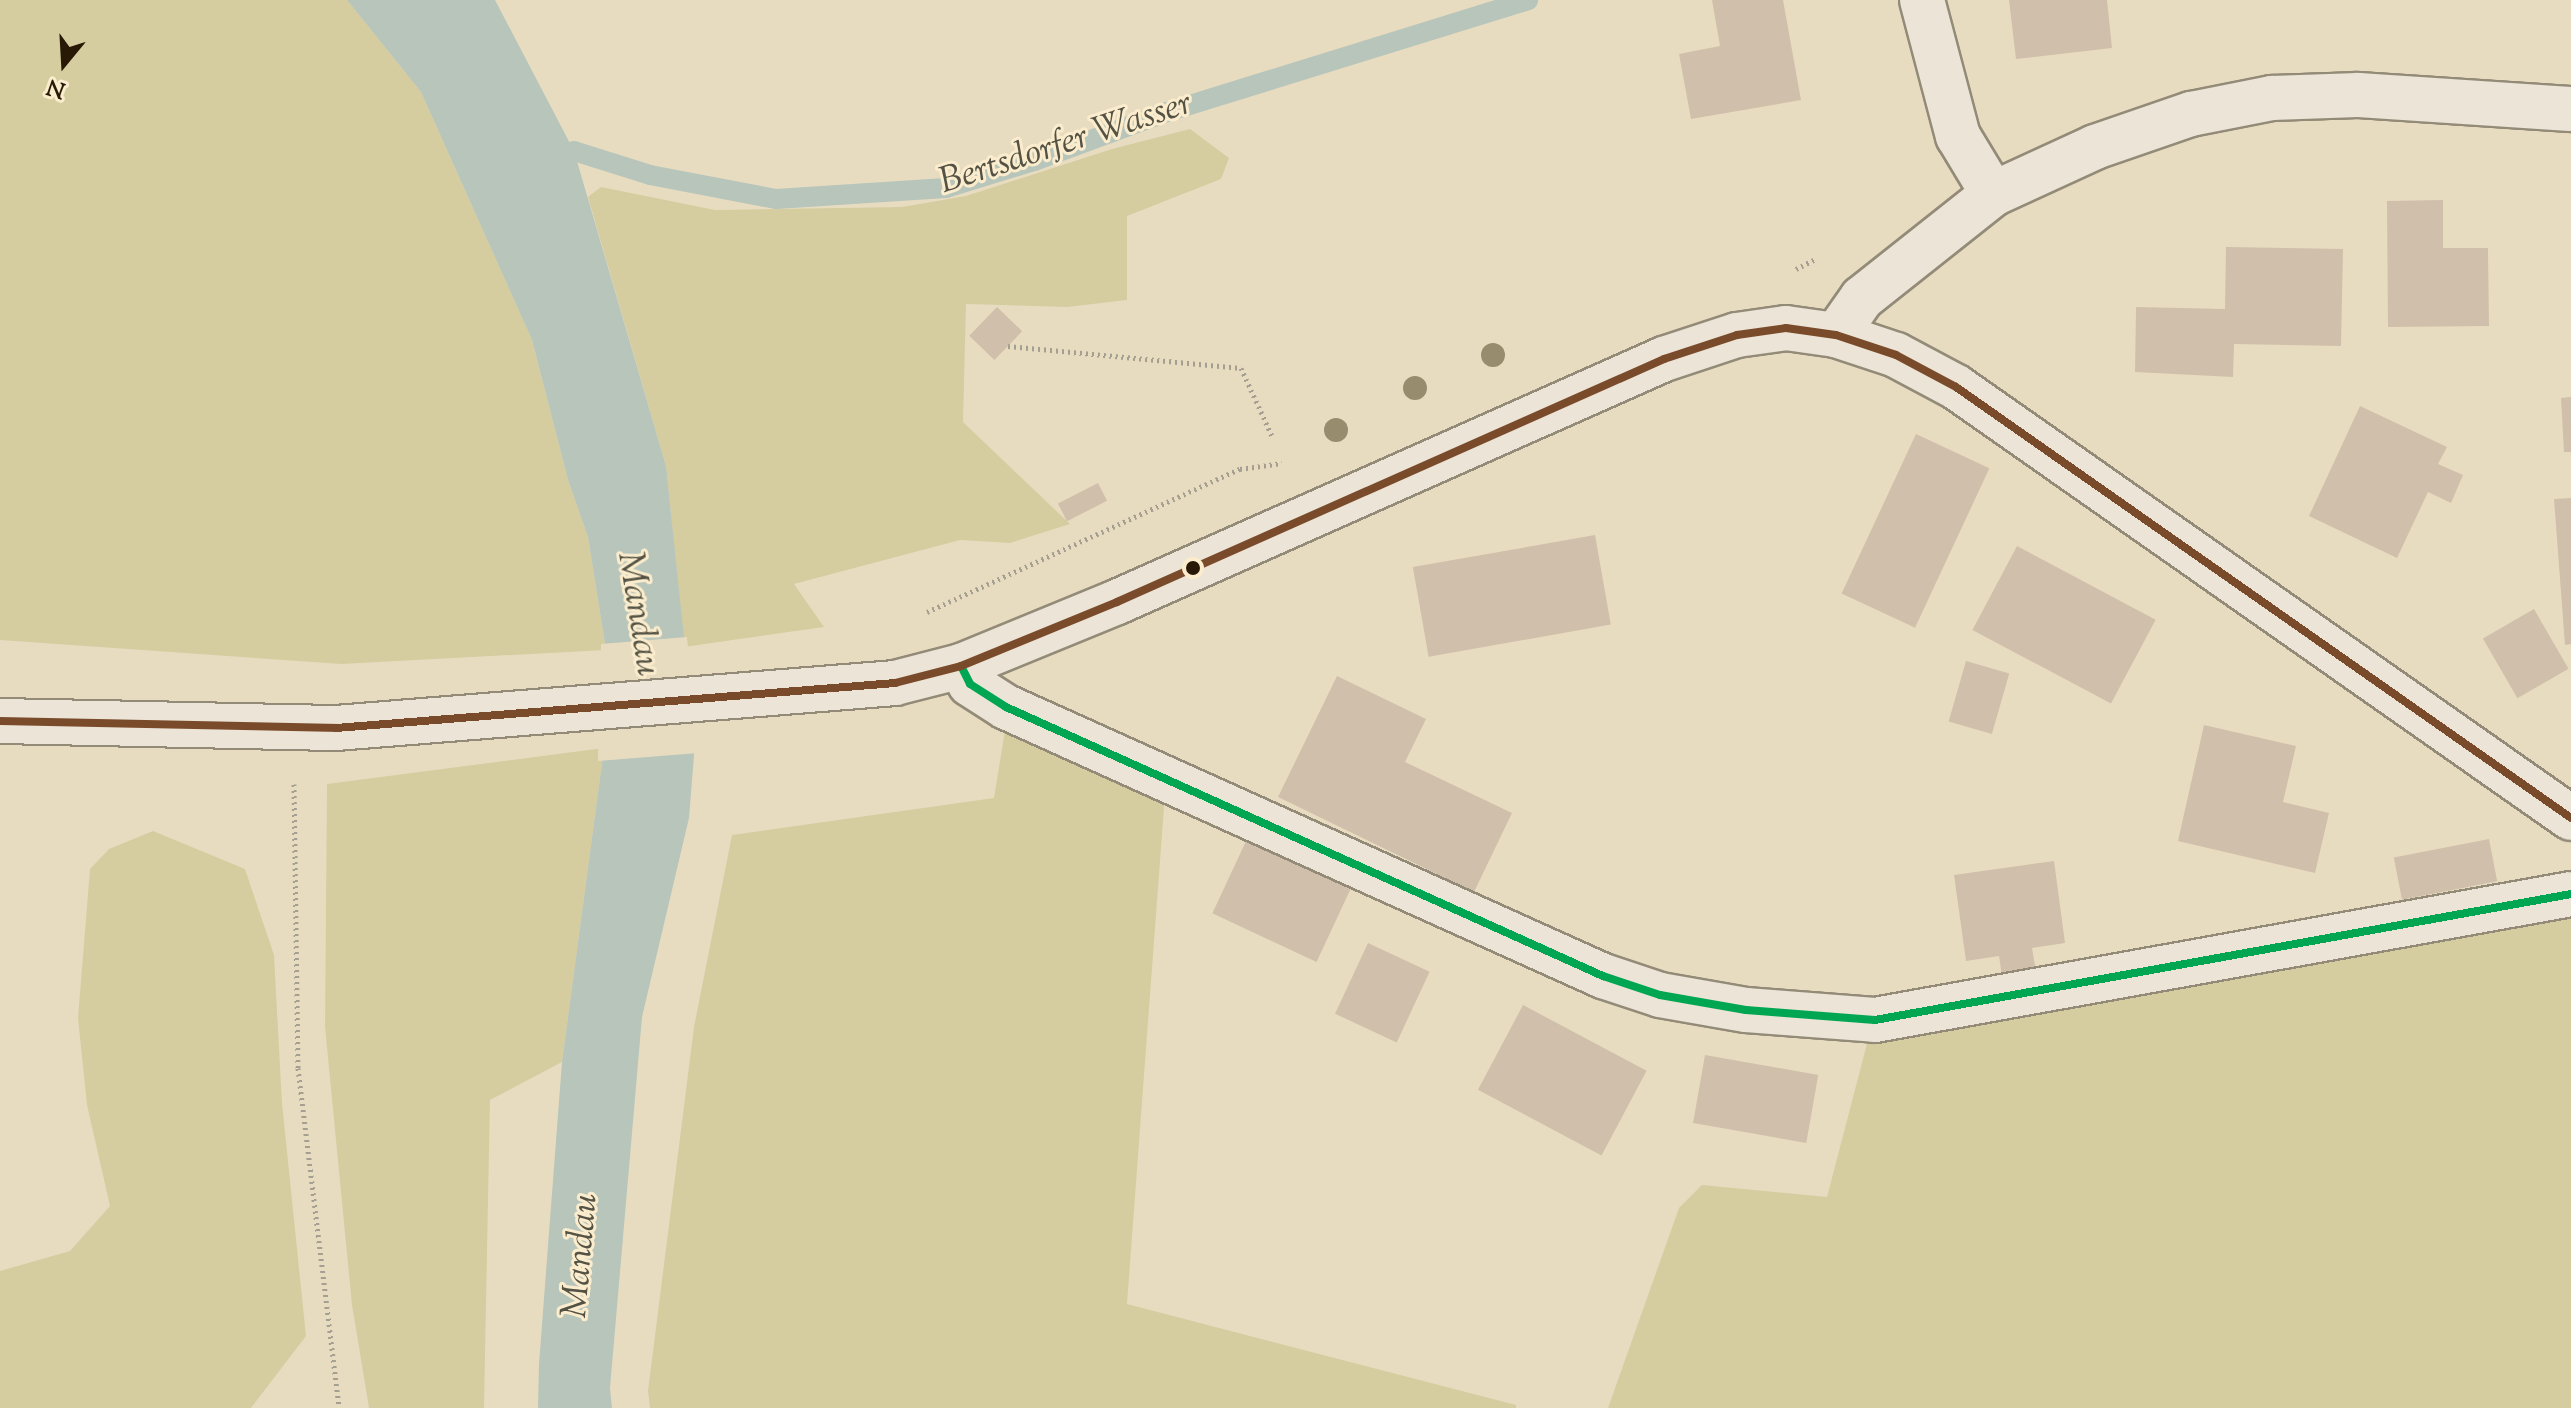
<!DOCTYPE html>
<style>
body{margin:0}
#map{position:relative;width:2571px;height:1408px;overflow:hidden;background:#e8dcc0;font-family:"Sorts Mill Goudy",serif}
div>[style]{position:absolute}
[style*='--x']{left:calc(var(--x)*1px);top:calc(var(--y)*1px);width:calc(var(--w)*1px);rotate:calc(var(--a)*1deg)}
.green>*{inset:0;background:#d5cda0}
.water>*{inset:0;background:#b7c5ba}
.pier>*{inset:0;background:#e8dcc0}
.stream>*{height:20px;margin:-10px;padding:0 10px;transform-origin:10px;border-radius:10px;background:#b7c5ba}
.building>*{inset:0;background:#d0bfab;transform-origin:0 0}
.path>*{height:5px;margin-top:-2.5px;transform-origin:0;background:repeating-linear-gradient(90deg,#a59f92 0 2px,transparent 0 6px)}
.roads{filter:drop-shadow(2px 0 #938b78) drop-shadow(-2px 0 #938b78) drop-shadow(0 2px #938b78) drop-shadow(0 -2px #938b78)}
.minor>*{height:44px;margin:-22px;padding:0 22px;transform-origin:22px;border-radius:22px;background:#ebe4d7}
.secondary>*{height:44px;margin:-22px;padding:0 22px;transform-origin:22px;border-radius:22px;background:#ebe4d7}
.bus-1>*{height:8px;margin:-4px;padding:0 4px;transform-origin:4px;border-radius:4px;background:#00a651}
.bus-2>*{height:8px;margin:-4px;padding:0 4px;transform-origin:4px;border-radius:4px;background:#7a4b2a}
.trees>*{width:24px;height:24px;margin:-12px;border-radius:50%;background:#988c6f}
.dots>*{width:22px;height:22px;translate:-50% -50%;box-sizing:border-box;border:4px solid #faeccc;border-radius:50%}
span{translate:-50% -50%;white-space:nowrap;text-align:center;line-height:1.15;-webkit-text-stroke:6px #faeccc;paint-order:stroke}
.water-label{font-size:36px;color:#535244;font-style:italic}
.north{position:absolute;left:24px;top:24px;width:80px;height:80px;-webkit-text-stroke:6px #faeccc;paint-order:stroke;rotate:198deg;font-size:22px;font-weight:700;line-height:32px;text-align:center;color:#281906}
.north::after{content:'';display:block;margin:auto;width:28px;height:36px;background:#281906;clip-path:polygon(50% 0,100% 100%,50% 72%,0 100%)}
</style>
<div id="map">
<div class="green">
<div style="clip-path:polygon(0 0,347px 0,421px 92px,532px 340px,568px 480px,588px 537px,606px 650px,341px 664px,0 640px)"></div>
<div style="clip-path:polygon(1190px 129px,1229px 158px,1221px 179px,1127px 216px,1127px 300px,1067px 307px,966px 304px,963px 422px,1070px 524px,1010px 543px,960px 540px,794px 584px,824px 627px,684px 647px,666px 466px,588px 197px,601px 187px,715px 210px,902px 207px,966px 196px,1112px 149px)"></div>
<div style="clip-path:polygon(1006px 724px,1165px 794px,1127px 1304px,1516px 1405px,1516px 1408px,650px 1408px,648px 1391px,694px 1027px,732px 835px,994px 798px)"></div>
<div style="clip-path:polygon(604px 748px,562px 1062px,490px 1100px,484px 1408px,369px 1408px,352px 1305px,325px 1027px,327px 784px)"></div>
<div style="clip-path:polygon(153px 831px,245px 869px,274px 955px,282px 1103px,306px 1336px,251px 1408px,0 1408px,0 1271px,70px 1251px,110px 1206px,87px 1105px,78px 1018px,90px 869px,109px 849px)"></div>
<div style="clip-path:polygon(2571px 905px,2571px 1408px,1608px 1408px,1679px 1208px,1702px 1185px,1827px 1197px,1869px 1036px)"></div>
</div>
<div class="water">
<div style="clip-path:polygon(347px 0,495px 0,574px 151px,666px 466px,695px 743px,689px 818px,642px 1017px,610px 1388px,612px 1408px,538px 1408px,539px 1364px,562px 1062px,604px 748px,606px 650px,588px 537px,568px 480px,532px 340px,421px 92px)"></div>
</div>
<div class="pier">
<div style="clip-path:polygon(687px 637px,698px 753px,598px 761px,601px 644px)"></div>
</div>
<div class="stream">
<div style="--x:551;--y:161;--w:25;--a:-23"></div>
<div style="--x:574;--y:151;--w:80;--a:17.5"></div>
<div style="--x:650;--y:175;--w:128;--a:10.8"></div>
<div style="--x:776;--y:199;--w:170;--a:-3.7"></div>
<div style="--x:946;--y:188;--w:92;--a:-17.1"></div>
<div style="--x:1034;--y:161;--w:142;--a:-20.2"></div>
<div style="--x:1167;--y:112;--w:378;--a:-17.2"></div>
</div>
<div class="building">
<div style="clip-path:polygon(1712px 0,1783px 0,1801px 100px,1691px 119px,1679px 54px,1720px 46px)"></div>
<div style="clip-path:polygon(2009px 0,2107px 0,2112px 48px,2016px 59px)"></div>
<div style="clip-path:polygon(2443px 200px,2443px 248px,2488px 248px,2489px 326px,2388px 327px,2387px 201px)"></div>
<div style="clip-path:polygon(2226px 247px,2343px 249px,2341px 346px,2234px 344px,2233px 377px,2135px 372px,2136px 307px,2225px 309px)"></div>
<div style="left:997px;top:307px;width:35px;height:40px;rotate:44deg"></div>
<div style="clip-path:polygon(2571px 397px,2571px 452px,2564px 452px,2561px 398px)"></div>
<div style="clip-path:polygon(2360px 406px,2447px 447px,2438px 464px,2463px 475px,2451px 503px,2428px 492px,2397px 558px,2309px 516px)"></div>
<div style="left:1916px;top:434px;width:81px;height:176px;rotate:25deg"></div>
<div style="left:1098px;top:483px;width:20px;height:45px;rotate:63deg"></div>
<div style="clip-path:polygon(2571px 498px,2571px 644px,2565px 645px,2554px 499px)"></div>
<div style="left:1595px;top:535px;width:91px;height:185px;rotate:80deg"></div>
<div style="left:2017px;top:546px;width:157px;height:95px;rotate:28deg"></div>
<div style="left:2534px;top:609px;width:69px;height:59px;rotate:60deg"></div>
<div style="left:1966px;top:661px;width:45px;height:63px;rotate:16deg"></div>
<div style="clip-path:polygon(1337px 676px,1426px 719px,1405px 762px,1512px 813px,1474px 892px,1278px 797px)"></div>
<div style="clip-path:polygon(2204px 725px,2296px 746px,2283px 802px,2329px 813px,2315px 873px,2178px 841px)"></div>
<div style="left:1247px;top:839px;width:115px;height:82px;rotate:25deg"></div>
<div style="left:2489px;top:839px;width:43px;height:97px;rotate:79deg"></div>
<div style="clip-path:polygon(2054px 861px,2065px 943px,2032px 948px,2036px 972px,2002px 976px,1999px 956px,1966px 961px,1954px 875px)"></div>
<div style="left:1368px;top:943px;width:68px;height:78px;rotate:25deg"></div>
<div style="left:1523px;top:1005px;width:140px;height:96px;rotate:28deg"></div>
<div style="left:1705px;top:1055px;width:115px;height:69px;rotate:10deg"></div>
</div>
<div class="path">
<div style="--x:1796;--y:269;--w:22;--a:-27"></div>
<div style="--x:1008;--y:346;--w:234;--a:5.4"></div>
<div style="--x:1241;--y:368;--w:75;--a:65.5"></div>
<div style="--x:927;--y:612;--w:344;--a:-24.6"></div>
<div style="--x:1240;--y:469;--w:42;--a:-8.1"></div>
<div style="--x:294;--y:784;--w:284;--a:89.2"></div>
<div style="--x:298;--y:1068;--w:342;--a:83.1"></div>
</div>
<div class="roads">
<div class="minor">
<div style="--x:1922;--y:0;--w:141;--a:75.2"></div>
<div style="--x:1958;--y:136;--w:68;--a:58.9"></div>
<div style="--x:961;--y:666;--w:20;--a:63"></div>
<div style="--x:970;--y:684;--w:43;--a:32.6"></div>
<div style="--x:1006;--y:707;--w:655;--a:24.26"></div>
<div style="--x:1603;--y:976;--w:60;--a:18.4"></div>
<div style="--x:1660;--y:995;--w:87;--a:9.9"></div>
<div style="--x:1746;--y:1010;--w:129;--a:4.4"></div>
<div style="--x:1875;--y:1020;--w:707;--a:-10.26"></div>
</div>
<div class="secondary">
<div style="--x:1836;--y:335;--w:45;--a:-54.9"></div>
<div style="--x:1862;--y:298;--w:167;--a:-38.4"></div>
<div style="--x:1993;--y:194;--w:112;--a:-24.7"></div>
<div style="--x:2095;--y:147;--w:102;--a:-19"></div>
<div style="--x:2191;--y:114;--w:83;--a:-11.2"></div>
<div style="--x:2272;--y:98;--w:86;--a:-2"></div>
<div style="--x:2358;--y:95;--w:213;--a:3.8"></div>
<div style="--x:0;--y:721;--w:336;--a:1.2"></div>
<div style="--x:336;--y:728;--w:561;--a:-4.6"></div>
<div style="--x:895;--y:683;--w:68;--a:-14.4"></div>
<div style="--x:961;--y:666;--w:169;--a:-22.3"></div>
<div style="--x:1117;--y:602;--w:599;--a:-23.95"></div>
<div style="--x:1664;--y:359;--w:77;--a:-18.2"></div>
<div style="--x:1737;--y:335;--w:49;--a:-8.1"></div>
<div style="--x:1786;--y:328;--w:50;--a:8"></div>
<div style="--x:1836;--y:335;--w:63;--a:18.4"></div>
<div style="--x:1896;--y:355;--w:68;--a:28.1"></div>
<div style="--x:1956;--y:387;--w:751;--a:35.02"></div>
</div>
</div>
<div class="bus-1">
<div style="--x:961;--y:666;--w:20;--a:63"></div>
<div style="--x:970;--y:684;--w:43;--a:32.6"></div>
<div style="--x:1006;--y:707;--w:655;--a:24.26"></div>
<div style="--x:1603;--y:976;--w:60;--a:18.4"></div>
<div style="--x:1660;--y:995;--w:87;--a:9.9"></div>
<div style="--x:1746;--y:1010;--w:129;--a:4.4"></div>
<div style="--x:1875;--y:1020;--w:707;--a:-10.26"></div>
</div>
<div class="bus-2">
<div style="--x:0;--y:721;--w:336;--a:1.2"></div>
<div style="--x:336;--y:728;--w:561;--a:-4.6"></div>
<div style="--x:895;--y:683;--w:68;--a:-14.4"></div>
<div style="--x:961;--y:666;--w:169;--a:-22.3"></div>
<div style="--x:1117;--y:602;--w:599;--a:-23.95"></div>
<div style="--x:1664;--y:359;--w:77;--a:-18.2"></div>
<div style="--x:1737;--y:335;--w:49;--a:-8.1"></div>
<div style="--x:1786;--y:328;--w:50;--a:8"></div>
<div style="--x:1836;--y:335;--w:63;--a:18.4"></div>
<div style="--x:1896;--y:355;--w:68;--a:28.1"></div>
<div style="--x:1956;--y:387;--w:751;--a:35.02"></div>
</div>
<div class="trees">
<div style="left:1493px;top:355px"></div>
<div style="left:1415px;top:388px"></div>
<div style="left:1336px;top:430px"></div>
</div>
<div class="dots">
<div style="left:1193px;top:568px;background:#281906"></div>
</div>
<div class="water-label">
<span style="left:1066px;top:144px;rotate:-18deg">Bertsdorfer Wasser</span>
<span style="left:637px;top:614px;rotate:81deg">Mandau</span>
<span style="left:582px;top:1256px;rotate:-85deg">Mandau</span>
</div>
<div class="north">N</div>
</div>
